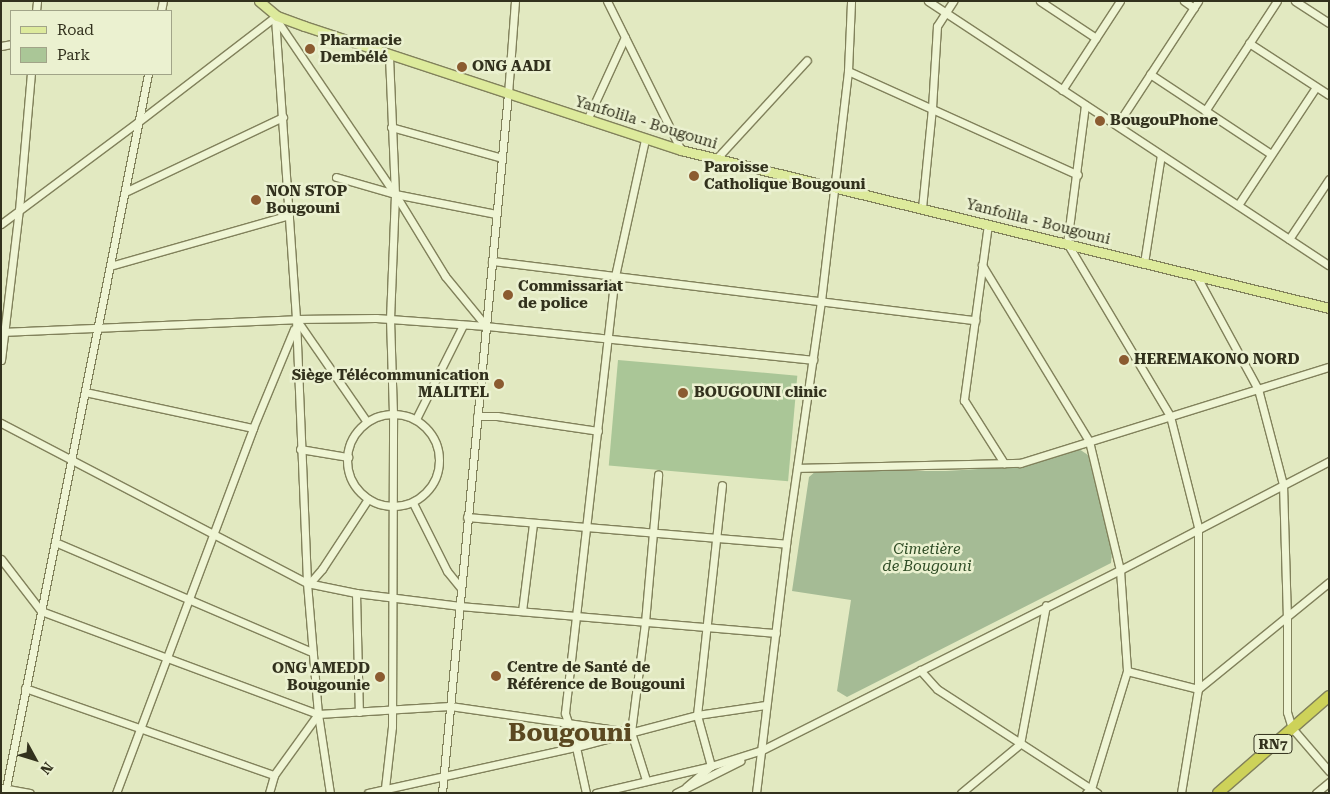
<!DOCTYPE html>
<meta charset="utf-8">
<style>
body{margin:0}
#map{position:relative;width:1330px;height:794px;overflow:hidden;background:#e2e9c1;font-family:"Roboto Serif",serif}
div>[style]{position:absolute}
[style*='--x']{left:calc(var(--x)*1px);top:calc(var(--y)*1px);width:calc(var(--w)*1px);rotate:calc(var(--a)*1deg)}
.green>*{inset:0;background:#aac697;transform-origin:0 0}
.cemetery>*{inset:0;background:#a5bb95}
.roads{filter:drop-shadow(1px 0 #81815b) drop-shadow(-1px 0 #81815b) drop-shadow(0 1px #81815b) drop-shadow(0 -1px #81815b)}
.minor>*{height:7px;margin:-3.5px;padding:0 3.5px;transform-origin:3.5px;border-radius:3.5px;background:#eff5d4}
.minor>.ring{margin:-3.5px;padding:0;box-sizing:content-box;background:none;border:7px solid #eff5d4;border-radius:50%}
.major>*{height:9px;margin:-4.5px;padding:0 4.5px;transform-origin:4.5px;border-radius:4.5px;background:#ddea9c}
.highway>*{height:10px;margin:-5px;padding:0 5px;transform-origin:5px;border-radius:5px;background:#cdd259}
.dots>*{width:14px;height:14px;translate:-50% -50%;box-sizing:border-box;border:2px solid #ebf1d0;border-radius:50%}
span{translate:-50% -50%;white-space:nowrap;text-align:center;line-height:1.15;-webkit-text-stroke:5px #ebf1d0;paint-order:stroke}
.shield-label span{padding:1px 4px;background:#ebf1d0;border:1px solid;border-radius:4px;-webkit-text-stroke-width:0}
.shield-label{font-size:14px;color:#32311d;font-weight:700}
.poi-label{font-size:15px;color:#32311d;font-weight:700}
.left{translate:0 -50%;text-align:left}
.right{translate:-100% -50%;text-align:right}
.street-label{font-size:15px;color:#32311d}
.park-label{font-size:15px;color:#304d26;font-style:italic}
.town-label{font-size:25px;color:#5b4921;font-weight:700}
.frame{position:absolute;inset:0;border:2px solid #32311d;pointer-events:none}
.legend{position:absolute;left:10px;top:10px;width:162px;height:65px;box-sizing:border-box;background:#ebf1d0;border:1px solid #a1a488;margin:0;padding:6px 9px;list-style:none;font-size:15px;color:#32311d}
.legend li{display:flex;align-items:center;gap:10px;height:25px}
.legend b{width:25px;border:1px solid #a1a488}
.north{position:absolute;left:10px;top:734px;width:50px;height:50px;-webkit-text-stroke:4px #ebf1d0;paint-order:stroke;rotate:129deg;font-size:14px;font-weight:700;line-height:20px;text-align:center;color:#32311d}
.north::after{content:'';display:block;margin:auto;width:18px;height:22px;background:#32311d;clip-path:polygon(50% 0,100% 100%,50% 72%,0 100%)}
</style>
<div id="map">
<div class="green">
<div style="left:618px;top:360px;width:180px;height:106px;rotate:5deg"></div>
</div>
<div class="cemetery">
<div style="clip-path:polygon(1079px 449px,1088px 455px,1112px 552px,1111px 563px,847px 697px,837px 691px,851px 600px,792px 591px,809px 477px,816px 471px,946px 471px,1024px 466px)"></div>
</div>
<div class="roads">
<div class="minor">
<div style="--x:607;--y:1;--w:166;--a:63.6"></div>
<div style="--x:928;--y:1;--w:480;--a:33.4"></div>
<div style="--x:1040;--y:1;--w:67;--a:33.5"></div>
<div style="--x:1184;--y:1;--w:12;--a:35"></div>
<div style="--x:1295;--y:1;--w:40;--a:32.9"></div>
<div style="--x:36;--y:11;--w:10;--a:-84"></div>
<div style="--x:161;--y:11;--w:10;--a:-79"></div>
<div style="--x:277;--y:16;--w:3;--a:135"></div>
<div style="--x:275;--y:18;--w:302;--a:86"></div>
<div style="--x:296;--y:319;--w:264;--a:87.6"></div>
<div style="--x:307;--y:583;--w:131;--a:85.2"></div>
<div style="--x:318;--y:714;--w:80;--a:81.4"></div>
<div style="--x:276;--y:19;--w:212;--a:55.8"></div>
<div style="--x:395;--y:194;--w:96;--a:58.6"></div>
<div style="--x:445;--y:276;--w:65;--a:50.6"></div>
<div style="--x:1249;--y:43;--w:95;--a:33"></div>
<div style="--x:1;--y:46;--w:10;--a:-11"></div>
<div style="--x:848;--y:71;--w:252;--a:24.3"></div>
<div style="--x:1150;--y:74;--w:145;--a:33.5"></div>
<div style="--x:1062;--y:90;--w:106;--a:-56.9"></div>
<div style="--x:1085;--y:105;--w:139;--a:97.4"></div>
<div style="--x:1067;--y:243;--w:201;--a:59.2"></div>
<div style="--x:1170;--y:416;--w:114;--a:75.8"></div>
<div style="--x:1198;--y:527;--w:162;--a:90"></div>
<div style="--x:1198;--y:689;--w:105;--a:99.3"></div>
<div style="--x:1205;--y:111;--w:131;--a:-56.8"></div>
<div style="--x:587;--y:120;--w:91;--a:-65.4"></div>
<div style="--x:1117;--y:125;--w:148;--a:-56.8"></div>
<div style="--x:391;--y:127;--w:115;--a:15.6"></div>
<div style="--x:716;--y:159;--w:134;--a:-47.4"></div>
<div style="--x:336;--y:177;--w:61;--a:16.1"></div>
<div style="--x:395;--y:194;--w:103;--a:11.2"></div>
<div style="--x:125;--y:192;--w:175;--a:-25.4"></div>
<div style="--x:1238;--y:205;--w:141;--a:-56.5"></div>
<div style="--x:922;--y:208;--w:100;--a:-84.3"></div>
<div style="--x:932;--y:108;--w:82;--a:-86.5"></div>
<div style="--x:937;--y:26;--w:30;--a:-57"></div>
<div style="--x:1;--y:224;--w:171;--a:-36.7"></div>
<div style="--x:138;--y:122;--w:174;--a:-37.5"></div>
<div style="--x:988;--y:224;--w:178;--a:97.8"></div>
<div style="--x:964;--y:400;--w:75;--a:57.6"></div>
<div style="--x:1289;--y:239;--w:72;--a:-56.3"></div>
<div style="--x:492;--y:261;--w:487;--a:7"></div>
<div style="--x:1144;--y:263;--w:109;--a:-81.1"></div>
<div style="--x:982;--y:265;--w:206;--a:58.7"></div>
<div style="--x:1089;--y:441;--w:133;--a:76.5"></div>
<div style="--x:1120;--y:570;--w:101;--a:86"></div>
<div style="--x:1127;--y:671;--w:123;--a:107"></div>
<div style="--x:1091;--y:789;--w:6;--a:141"></div>
<div style="--x:110;--y:266;--w:186;--a:-15.9"></div>
<div style="--x:1196;--y:275;--w:130;--a:61.5"></div>
<div style="--x:1258;--y:389;--w:98;--a:75.3"></div>
<div style="--x:1283;--y:484;--w:133;--a:88.3"></div>
<div style="--x:1287;--y:617;--w:95;--a:90"></div>
<div style="--x:1287;--y:712;--w:17;--a:73"></div>
<div style="--x:1292;--y:728;--w:57;--a:49.3"></div>
<div style="--x:296;--y:319;--w:125;--a:55.4"></div>
<div style="--x:1;--y:332;--w:295;--a:-2.5"></div>
<div style="--x:296;--y:319;--w:80;--a:-0.7"></div>
<div style="--x:376;--y:318;--w:110;--a:4.2"></div>
<div style="--x:486;--y:326;--w:329;--a:5.9"></div>
<div style="--x:1;--y:360;--w:151;--a:-83.2"></div>
<div style="--x:19;--y:210;--w:137;--a:-85"></div>
<div style="--x:85;--y:392;--w:172;--a:12.1"></div>
<div class="ring" style="left:347px;top:414px;width:85px;height:85px"></div>
<div style="--x:477;--y:416;--w:20;--a:0"></div>
<div style="--x:497;--y:416;--w:102;--a:8.4"></div>
<div style="--x:416;--y:419;--w:105;--a:-63.4"></div>
<div style="--x:1;--y:423;--w:345;--a:27.6"></div>
<div style="--x:307;--y:583;--w:50;--a:11.5"></div>
<div style="--x:356;--y:593;--w:105;--a:7.1"></div>
<div style="--x:460;--y:606;--w:317;--a:4.9"></div>
<div style="--x:300;--y:449;--w:49;--a:9.5"></div>
<div style="--x:797;--y:468;--w:223;--a:-1.3"></div>
<div style="--x:1020;--y:463;--w:324;--a:-17.3"></div>
<div style="--x:413;--y:503;--w:76;--a:63.4"></div>
<div style="--x:447;--y:571;--w:22;--a:51"></div>
<div style="--x:467;--y:517;--w:320;--a:4.8"></div>
<div style="--x:55;--y:542;--w:280;--a:23.2"></div>
<div style="--x:1;--y:559;--w:66;--a:52.4"></div>
<div style="--x:41;--y:611;--w:296;--a:20.4"></div>
<div style="--x:318;--y:714;--w:132;--a:-3.5"></div>
<div style="--x:450;--y:706;--w:183;--a:8.2"></div>
<div style="--x:309;--y:584;--w:20;--a:-49"></div>
<div style="--x:322;--y:569;--w:84;--a:-56.7"></div>
<div style="--x:356;--y:593;--w:119;--a:88.6"></div>
<div style="--x:522;--y:611;--w:88;--a:-82.8"></div>
<div style="--x:920;--y:670;--w:25;--a:48"></div>
<div style="--x:937;--y:689;--w:191;--a:33"></div>
<div style="--x:1127;--y:671;--w:73;--a:14.2"></div>
<div style="--x:1198;--y:689;--w:169;--a:-39.2"></div>
<div style="--x:25;--y:688;--w:264;--a:19.3"></div>
<div style="--x:646;--y:780;--w:50;--a:-107.4"></div>
<div style="--x:631;--y:732;--w:111;--a:-82.7"></div>
<div style="--x:645;--y:622;--w:148;--a:-84.9"></div>
<div style="--x:686;--y:787;--w:33;--a:-40"></div>
<div style="--x:711;--y:766;--w:53;--a:-105.4"></div>
<div style="--x:697;--y:715;--w:231;--a:-83.8"></div>
<div style="--x:2;--y:788;--w:28;--a:10"></div>
<div style="--x:385;--y:788;--w:61;--a:-83.5"></div>
<div style="--x:392;--y:727;--w:313;--a:-89.8"></div>
<div style="--x:393;--y:414;--w:95;--a:-91.8"></div>
<div style="--x:390;--y:319;--w:125;--a:-87.7"></div>
<div style="--x:395;--y:194;--w:138;--a:-92.5"></div>
<div style="--x:5;--y:793;--w:733;--a:-78.75"></div>
<div style="--x:116;--y:793;--w:390;--a:-69.4"></div>
<div style="--x:253;--y:428;--w:107;--a:-67.5"></div>
<div style="--x:269;--y:793;--w:19;--a:-74"></div>
<div style="--x:274;--y:775;--w:75;--a:-54.2"></div>
<div style="--x:368;--y:793;--w:213;--a:-12.5"></div>
<div style="--x:576;--y:747;--w:125;--a:-14.8"></div>
<div style="--x:697;--y:715;--w:69;--a:-8.4"></div>
<div style="--x:442;--y:793;--w:702;--a:-84.61"></div>
<div style="--x:508;--y:94;--w:93;--a:-85.7"></div>
<div style="--x:586;--y:793;--w:47;--a:-102.3"></div>
<div style="--x:576;--y:747;--w:36;--a:-108"></div>
<div style="--x:565;--y:713;--w:440;--a:-83.5"></div>
<div style="--x:615;--y:276;--w:140;--a:-77.6"></div>
<div style="--x:596;--y:793;--w:118;--a:-13.2"></div>
<div style="--x:711;--y:766;--w:53;--a:-17.4"></div>
<div style="--x:762;--y:750;--w:401;--a:-26.7"></div>
<div style="--x:1120;--y:570;--w:236;--a:-27.5"></div>
<div style="--x:676;--y:793;--w:72;--a:-26.6"></div>
<div style="--x:756;--y:793;--w:251;--a:-83.1"></div>
<div style="--x:786;--y:544;--w:246;--a:-81.8"></div>
<div style="--x:821;--y:301;--w:232;--a:-83.3"></div>
<div style="--x:848;--y:71;--w:70;--a:-87.5"></div>
<div style="--x:961;--y:793;--w:77;--a:-39.7"></div>
<div style="--x:1020;--y:744;--w:141;--a:-79.4"></div>
<div style="--x:1316;--y:793;--w:17;--a:-40"></div>
</div>
<div class="major">
<div style="--x:259;--y:1;--w:23;--a:40"></div>
<div style="--x:277;--y:16;--w:29;--a:20"></div>
<div style="--x:304;--y:26;--w:397;--a:18.2"></div>
<div style="--x:681;--y:150;--w:667;--a:13.7"></div>
</div>
<div class="highway">
<div style="--x:1218;--y:793;--w:147;--a:-41.1"></div>
</div>
</div>
<div class="dots">
<div style="left:310px;top:49px;background:#8b5b30"></div>
<div style="left:462px;top:67px;background:#8b5b30"></div>
<div style="left:1100px;top:121px;background:#8b5b30"></div>
<div style="left:694px;top:176px;background:#8b5b30"></div>
<div style="left:256px;top:200px;background:#8b5b30"></div>
<div style="left:508px;top:295px;background:#8b5b30"></div>
<div style="left:1124px;top:360px;background:#8b5b30"></div>
<div style="left:499px;top:384px;background:#8b5b30"></div>
<div style="left:683px;top:393px;background:#8b5b30"></div>
<div style="left:496px;top:676px;background:#8b5b30"></div>
<div style="left:380px;top:677px;background:#8b5b30"></div>
</div>
<div class="shield-label">
<span style="left:1273px;top:744px">RN7</span>
</div>
<div class="poi-label">
<span class="left" style="left:320px;top:49px">Pharmacie<br>Dembélé</span>
<span class="left" style="left:472px;top:67px">ONG AADI</span>
<span class="left" style="left:1110px;top:121px">BougouPhone</span>
<span class="left" style="left:704px;top:176px">Paroisse<br>Catholique Bougouni</span>
<span class="left" style="left:266px;top:200px">NON STOP<br>Bougouni</span>
<span class="left" style="left:518px;top:295px">Commissariat<br>de police</span>
<span class="left" style="left:1134px;top:360px">HEREMAKONO NORD</span>
<span class="right" style="left:489px;top:384px">Siège Télécommunication<br>MALITEL</span>
<span class="left" style="left:694px;top:393px">BOUGOUNI clinic</span>
<span class="left" style="left:507px;top:676px">Centre de Santé de<br>Référence de Bougouni</span>
<span class="right" style="left:370px;top:677px">ONG AMEDD<br>Bougounie</span>
</div>
<div class="street-label">
<span style="left:646px;top:123px;rotate:17deg">Yanfolila - Bougouni</span>
<span style="left:1038px;top:222px;rotate:14deg">Yanfolila - Bougouni</span>
</div>
<div class="park-label">
<span style="left:927px;top:558px">Cimetière<br>de Bougouni</span>
</div>
<div class="town-label">
<span style="left:570px;top:733px">Bougouni</span>
</div>
<div class="frame"></div>
<ul class="legend">
<li><b style="height:6px;background:#ddea9c"></b>Road</li>
<li><b style="height:14px;background:#aac697"></b>Park</li>
</ul>
<div class="north">N</div>
</div>
